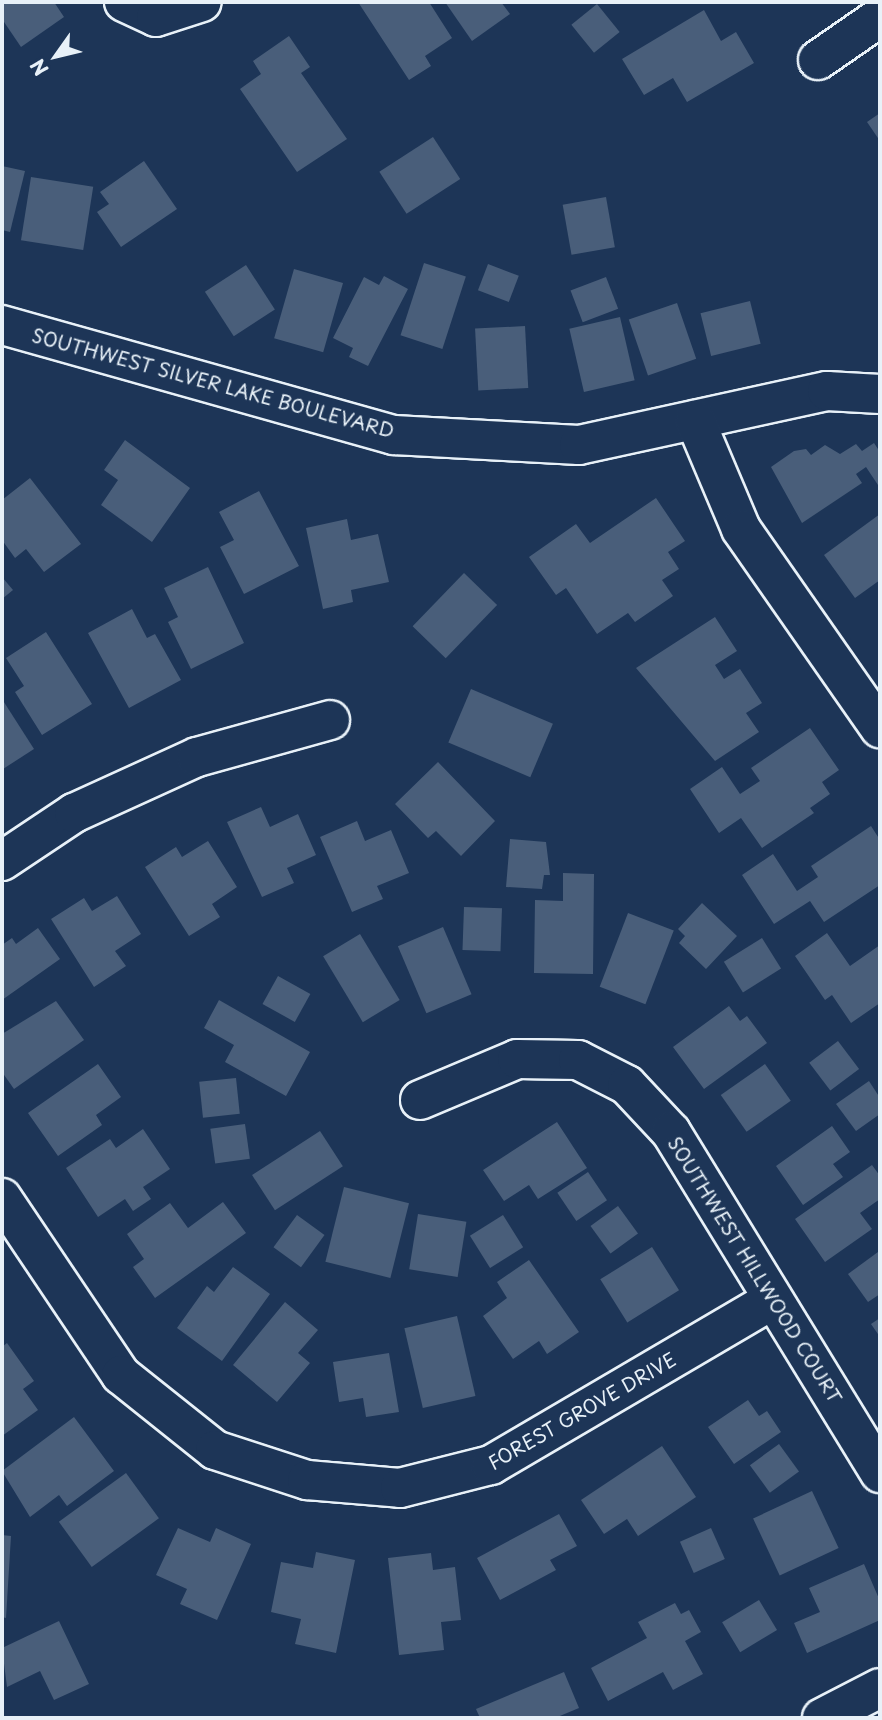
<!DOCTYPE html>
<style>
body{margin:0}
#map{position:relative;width:882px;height:1720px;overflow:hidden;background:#1d3557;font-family:"Playpen Sans",sans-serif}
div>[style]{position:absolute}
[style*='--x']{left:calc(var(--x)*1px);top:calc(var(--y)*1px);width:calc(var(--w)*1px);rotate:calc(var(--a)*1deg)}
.building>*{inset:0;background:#495e7a;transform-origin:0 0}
.roads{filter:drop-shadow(2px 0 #e8f1f8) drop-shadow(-2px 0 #e8f1f8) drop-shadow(0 2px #e8f1f8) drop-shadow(0 -2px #e8f1f8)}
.minor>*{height:38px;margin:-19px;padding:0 19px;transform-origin:19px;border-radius:19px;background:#1d3557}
span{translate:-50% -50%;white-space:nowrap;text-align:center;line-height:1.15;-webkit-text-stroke:5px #1d3557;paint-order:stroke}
.street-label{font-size:19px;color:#e8f1f8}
.frame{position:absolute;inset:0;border:4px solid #e8f1f8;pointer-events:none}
.north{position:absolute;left:21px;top:21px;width:70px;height:70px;-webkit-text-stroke:5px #1d3557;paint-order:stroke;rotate:236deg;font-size:19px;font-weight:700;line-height:28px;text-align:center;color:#e8f1f8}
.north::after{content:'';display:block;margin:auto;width:24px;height:32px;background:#e8f1f8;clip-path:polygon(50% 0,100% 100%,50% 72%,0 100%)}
</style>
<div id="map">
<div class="building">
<div style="clip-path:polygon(2px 2px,54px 2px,64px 17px,21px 47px,2px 19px)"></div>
<div style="clip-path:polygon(358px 2px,429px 2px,452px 38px,425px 56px,431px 66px,409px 80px)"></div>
<div style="clip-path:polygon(445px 2px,501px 2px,510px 14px,472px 41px)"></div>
<div style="left:597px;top:4px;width:36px;height:33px;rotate:51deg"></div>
<div style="clip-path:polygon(704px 10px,721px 41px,736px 32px,754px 63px,687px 102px,673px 78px,644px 95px,622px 59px)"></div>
<div style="clip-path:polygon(289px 36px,310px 67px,301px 73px,347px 139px,297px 172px,240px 89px,261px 74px,253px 61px)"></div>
<div style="clip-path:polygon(880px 113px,880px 141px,867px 122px)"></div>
<div style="left:433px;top:137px;width:50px;height:64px;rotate:57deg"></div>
<div style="clip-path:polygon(144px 161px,177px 209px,121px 247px,97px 212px,109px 204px,100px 192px)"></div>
<div style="clip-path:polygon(2px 166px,25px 171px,10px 232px,2px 230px)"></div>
<div style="left:31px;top:177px;width:63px;height:64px;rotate:9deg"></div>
<div style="left:606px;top:197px;width:51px;height:44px;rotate:80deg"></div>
<div style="left:424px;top:263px;width:44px;height:76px;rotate:18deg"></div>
<div style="left:488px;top:264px;width:33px;height:28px;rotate:21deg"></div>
<div style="left:246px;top:265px;width:53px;height:49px;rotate:57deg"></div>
<div style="left:294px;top:269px;width:51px;height:72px;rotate:16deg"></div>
<div style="clip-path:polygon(384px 276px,408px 289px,368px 366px,349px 357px,353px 348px,333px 338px,364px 277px,379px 285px)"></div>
<div style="left:606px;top:277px;width:34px;height:38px;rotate:69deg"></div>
<div style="left:750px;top:301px;width:44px;height:51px;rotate:76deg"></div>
<div style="left:677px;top:303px;width:59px;height:51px;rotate:71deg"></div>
<div style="left:620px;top:317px;width:65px;height:52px;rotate:77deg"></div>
<div style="left:525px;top:326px;width:62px;height:50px;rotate:87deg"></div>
<div style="clip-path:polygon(125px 440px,190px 488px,152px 542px,101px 505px,118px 480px,104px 470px)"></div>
<div style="clip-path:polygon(874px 443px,880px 452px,880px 488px,866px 467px,856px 474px,862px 483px,802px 523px,771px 467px,794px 451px,806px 449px,811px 455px,825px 445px,840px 454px,856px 444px,862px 451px)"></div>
<div style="clip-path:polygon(30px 478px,81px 544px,44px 572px,26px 549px,15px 558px,2px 540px,2px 500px)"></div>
<div style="clip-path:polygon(259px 491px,299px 566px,244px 594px,220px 547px,234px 540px,219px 512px)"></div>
<div style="clip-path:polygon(656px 498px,685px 541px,668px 552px,679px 569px,662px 580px,673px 596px,635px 622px,628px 613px,597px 634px,566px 588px,556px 595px,529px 557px,576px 524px,590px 543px)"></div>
<div style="clip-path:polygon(880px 514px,880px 580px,855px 598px,824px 555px)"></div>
<div style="clip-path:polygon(347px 519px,351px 540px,378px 534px,389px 582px,351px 590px,353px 602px,323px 609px,306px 528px)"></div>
<div style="clip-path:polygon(208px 567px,244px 643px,191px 669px,168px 622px,178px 617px,164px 588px)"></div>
<div style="left:464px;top:573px;width:46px;height:74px;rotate:44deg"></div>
<div style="clip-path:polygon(2px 577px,13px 590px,2px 599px)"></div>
<div style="clip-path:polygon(132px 609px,147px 638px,155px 634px,181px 680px,129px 708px,88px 633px)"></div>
<div style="clip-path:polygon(715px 617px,737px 651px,715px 665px,724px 679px,740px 669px,762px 703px,746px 713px,759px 732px,715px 761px,636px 668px)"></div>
<div style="clip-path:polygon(46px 632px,92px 704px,42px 735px,15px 692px,24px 686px,6px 658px)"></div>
<div style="left:471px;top:689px;width:89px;height:58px;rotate:23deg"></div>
<div style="clip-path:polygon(2px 699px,34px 749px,3px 769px,2px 767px)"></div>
<div style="clip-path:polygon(810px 728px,839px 770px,822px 782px,830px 794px,810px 808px,814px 813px,762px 848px,741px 818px,719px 833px,690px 789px,722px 767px,740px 794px,760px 781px,751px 768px)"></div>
<div style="clip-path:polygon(438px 762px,495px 821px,461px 856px,436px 831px,428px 838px,395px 804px)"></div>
<div style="clip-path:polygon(261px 807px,270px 827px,298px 814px,316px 855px,287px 868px,294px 883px,262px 897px,227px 822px)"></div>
<div style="clip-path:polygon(357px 821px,365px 841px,391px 830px,409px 873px,377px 886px,383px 899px,352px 912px,320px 837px)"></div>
<div style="clip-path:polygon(871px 826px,880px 840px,880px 885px,824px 922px,810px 901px,774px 924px,742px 875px,773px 854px,797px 891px,818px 877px,811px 866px)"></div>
<div style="clip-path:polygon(510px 839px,546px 842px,550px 875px,544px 875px,542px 889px,506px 887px)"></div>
<div style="clip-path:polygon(208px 841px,237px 887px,212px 904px,220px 917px,189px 936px,145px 867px,176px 847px,182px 857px)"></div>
<div style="clip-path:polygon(563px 873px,594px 874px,593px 974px,534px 973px,535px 900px,563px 901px)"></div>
<div style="clip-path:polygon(117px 896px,141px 934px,115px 951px,126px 966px,94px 987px,51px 919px,84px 898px,92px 911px)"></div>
<div style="clip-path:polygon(702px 903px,737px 936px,706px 969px,679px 943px,685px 936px,678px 929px)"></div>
<div style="left:464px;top:907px;width:38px;height:43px;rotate:2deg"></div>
<div style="left:628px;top:913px;width:49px;height:79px;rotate:21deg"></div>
<div style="left:443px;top:927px;width:73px;height:49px;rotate:67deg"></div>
<div style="clip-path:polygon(38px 928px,60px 959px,2px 1000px,2px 945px,12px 938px,16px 944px)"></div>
<div style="clip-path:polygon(827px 933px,850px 966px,880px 945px,880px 1003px,851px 1023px,832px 995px,825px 1000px,795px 956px)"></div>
<div style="left:360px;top:934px;width:77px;height:43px;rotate:59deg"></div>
<div style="left:762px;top:938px;width:36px;height:45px;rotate:58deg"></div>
<div style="left:278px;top:976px;width:37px;height:32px;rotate:29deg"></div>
<div style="clip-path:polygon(219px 1000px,310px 1052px,286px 1096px,225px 1062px,234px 1045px,204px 1028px)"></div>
<div style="clip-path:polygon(56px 1001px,84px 1040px,14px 1089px,2px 1072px,2px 1034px)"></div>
<div style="clip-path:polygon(729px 1006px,740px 1021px,747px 1016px,767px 1043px,704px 1089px,673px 1047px)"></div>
<div style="left:838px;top:1041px;width:35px;height:36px;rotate:53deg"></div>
<div style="clip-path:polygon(98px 1064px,121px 1097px,96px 1115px,102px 1125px,58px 1156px,28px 1113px)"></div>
<div style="left:765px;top:1064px;width:45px;height:54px;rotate:55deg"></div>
<div style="left:236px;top:1078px;width:36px;height:37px;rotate:84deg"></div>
<div style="clip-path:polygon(869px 1081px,880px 1098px,880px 1114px,856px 1131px,836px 1104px)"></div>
<div style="clip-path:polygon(557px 1122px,587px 1168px,538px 1199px,529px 1185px,504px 1201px,483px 1170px)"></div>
<div style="left:245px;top:1124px;width:35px;height:35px;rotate:82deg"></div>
<div style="clip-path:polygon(832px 1126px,850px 1152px,833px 1164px,843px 1177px,803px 1205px,776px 1166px)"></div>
<div style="clip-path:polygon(143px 1129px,170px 1169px,143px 1187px,151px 1199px,133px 1211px,125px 1199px,98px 1217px,66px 1168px,110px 1139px,116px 1148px)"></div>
<div style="left:320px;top:1131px;width:42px;height:81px;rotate:57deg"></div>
<div style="clip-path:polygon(872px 1165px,880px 1176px,880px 1199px,860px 1213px,872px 1229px,825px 1262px,795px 1219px)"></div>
<div style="left:588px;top:1172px;width:34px;height:37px;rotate:56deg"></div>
<div style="left:344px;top:1187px;width:67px;height:77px;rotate:14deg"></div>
<div style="clip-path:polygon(223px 1202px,246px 1233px,155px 1298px,133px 1267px,144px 1259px,127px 1234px,170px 1203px,188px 1228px)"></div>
<div style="left:618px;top:1206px;width:34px;height:34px;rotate:54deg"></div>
<div style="left:418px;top:1214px;width:49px;height:56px;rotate:9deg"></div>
<div style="left:297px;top:1215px;width:34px;height:40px;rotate:36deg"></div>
<div style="left:503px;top:1215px;width:38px;height:39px;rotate:58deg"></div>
<div style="left:652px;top:1247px;width:51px;height:61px;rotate:58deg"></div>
<div style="clip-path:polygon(878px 1252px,880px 1294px,868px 1302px,848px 1274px)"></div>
<div style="clip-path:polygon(529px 1260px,579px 1332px,547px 1354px,539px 1341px,513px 1359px,483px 1316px,507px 1298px,497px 1282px)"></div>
<div style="clip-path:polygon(233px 1267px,270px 1294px,222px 1361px,177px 1328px,207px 1286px,214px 1292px)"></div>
<div style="clip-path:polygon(285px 1302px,318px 1330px,298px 1353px,310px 1363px,277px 1402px,233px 1365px)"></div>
<div style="left:457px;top:1316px;width:82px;height:54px;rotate:77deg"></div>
<div style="clip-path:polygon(880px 1318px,880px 1337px,871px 1324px)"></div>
<div style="clip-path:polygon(7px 1343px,34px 1381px,23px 1389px,38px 1410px,2px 1436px,2px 1347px)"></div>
<div style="clip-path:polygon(389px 1353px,399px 1412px,366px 1417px,363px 1398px,339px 1402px,333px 1362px)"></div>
<div style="clip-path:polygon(748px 1400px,759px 1416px,767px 1411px,781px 1432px,734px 1464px,708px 1427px)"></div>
<div style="clip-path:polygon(74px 1417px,114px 1471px,67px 1506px,59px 1495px,30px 1517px,2px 1471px)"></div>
<div style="left:779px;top:1444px;width:34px;height:36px;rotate:54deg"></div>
<div style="clip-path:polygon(662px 1446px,696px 1497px,638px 1536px,627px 1519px,604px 1534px,581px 1500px)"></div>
<div style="left:126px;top:1473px;width:56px;height:83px;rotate:54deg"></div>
<div style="left:812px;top:1491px;width:63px;height:65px;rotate:65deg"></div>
<div style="clip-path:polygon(559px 1514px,577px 1546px,550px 1560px,556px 1570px,500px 1600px,477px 1558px)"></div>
<div style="clip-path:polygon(178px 1528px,210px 1542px,216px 1528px,251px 1544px,217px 1620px,180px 1604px,187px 1589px,156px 1575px)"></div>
<div style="left:711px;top:1528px;width:34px;height:34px;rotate:66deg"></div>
<div style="clip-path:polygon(2px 1535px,11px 1536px,6px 1618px,2px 1617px)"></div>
<div style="clip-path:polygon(316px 1552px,355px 1560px,336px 1653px,295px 1644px,301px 1619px,271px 1612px,281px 1562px,313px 1568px)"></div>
<div style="clip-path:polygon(431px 1553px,433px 1570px,455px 1567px,461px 1620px,441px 1622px,444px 1650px,399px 1655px,388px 1558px)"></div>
<div style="clip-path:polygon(864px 1564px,880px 1601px,880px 1620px,807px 1653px,794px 1623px,820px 1612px,809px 1588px)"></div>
<div style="left:759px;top:1600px;width:35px;height:43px;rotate:59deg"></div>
<div style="clip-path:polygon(675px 1603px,681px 1614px,689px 1610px,701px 1632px,685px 1641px,703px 1674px,673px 1690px,663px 1672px,608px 1701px,591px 1668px,647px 1638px,638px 1622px)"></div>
<div style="clip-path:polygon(59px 1621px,89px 1684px,54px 1700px,40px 1671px,7px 1687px,2px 1648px)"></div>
<div style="clip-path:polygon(564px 1672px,579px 1708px,555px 1718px,480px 1718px,476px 1709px)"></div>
</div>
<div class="roads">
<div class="minor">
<div style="--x:124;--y:2;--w:35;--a:25"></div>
<div style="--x:156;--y:17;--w:48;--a:-18.1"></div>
<div style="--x:818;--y:60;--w:75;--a:-34.7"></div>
<div style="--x:2;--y:325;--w:407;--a:15.7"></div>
<div style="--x:394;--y:435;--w:185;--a:3.1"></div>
<div style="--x:579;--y:445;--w:254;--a:-12.3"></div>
<div style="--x:827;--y:391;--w:53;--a:3.2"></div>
<div style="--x:695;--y:420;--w:118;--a:67.1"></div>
<div style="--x:741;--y:529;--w:243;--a:55.1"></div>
<div style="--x:2;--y:861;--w:87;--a:-33.7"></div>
<div style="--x:74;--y:813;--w:135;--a:-24.5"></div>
<div style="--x:197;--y:757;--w:138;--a:-15.5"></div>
<div style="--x:420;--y:1100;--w:105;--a:-22.9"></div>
<div style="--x:517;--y:1059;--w:61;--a:0.9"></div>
<div style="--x:578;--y:1060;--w:55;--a:27"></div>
<div style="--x:627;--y:1085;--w:64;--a:46.9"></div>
<div style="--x:671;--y:1132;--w:400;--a:58.5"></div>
<div style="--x:2;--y:1198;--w:213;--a:56.1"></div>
<div style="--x:121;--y:1375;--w:120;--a:38.6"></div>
<div style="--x:215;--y:1450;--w:97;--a:18.1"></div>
<div style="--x:307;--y:1480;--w:93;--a:4.9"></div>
<div style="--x:400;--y:1488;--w:94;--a:-14.2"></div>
<div style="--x:491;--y:1465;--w:324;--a:-30.4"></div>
<div style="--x:822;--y:1718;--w:65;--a:-27.3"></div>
</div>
</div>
<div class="street-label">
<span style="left:213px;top:383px;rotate:15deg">SOUTHWEST SILVER LAKE BOULEVARD</span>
<span style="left:755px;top:1270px;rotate:58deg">SOUTHWEST HILLWOOD COURT</span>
<span style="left:582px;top:1411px;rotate:-30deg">FOREST GROVE DRIVE</span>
</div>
<div class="frame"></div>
<div class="north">N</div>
</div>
